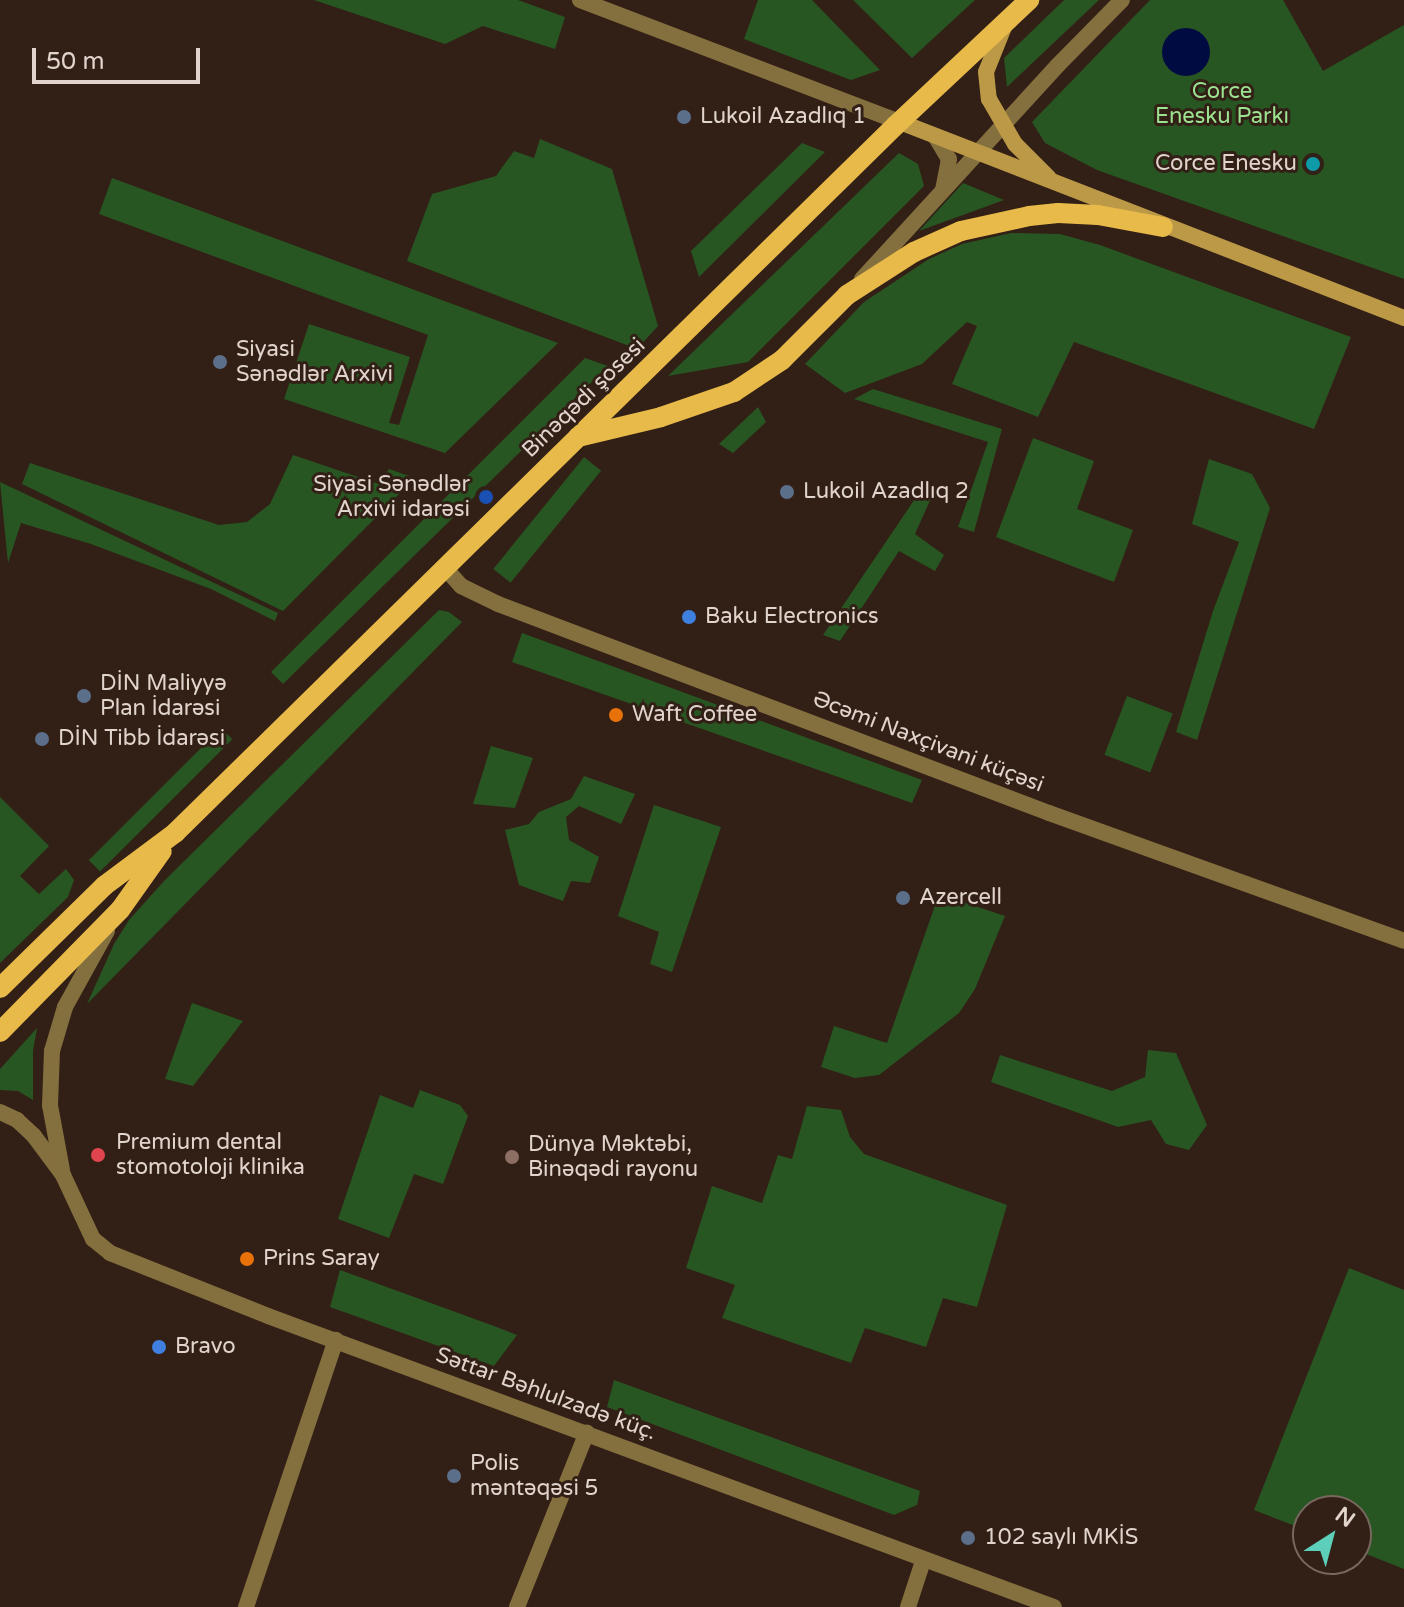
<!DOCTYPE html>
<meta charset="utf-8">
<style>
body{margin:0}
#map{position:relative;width:1404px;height:1607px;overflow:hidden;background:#321f15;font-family:"Varela Round",sans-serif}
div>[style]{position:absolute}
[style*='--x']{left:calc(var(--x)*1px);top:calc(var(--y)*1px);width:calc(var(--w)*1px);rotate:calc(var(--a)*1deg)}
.green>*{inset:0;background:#285622;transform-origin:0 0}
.water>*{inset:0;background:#000c41}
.round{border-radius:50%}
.minor>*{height:16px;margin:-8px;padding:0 8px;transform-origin:8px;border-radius:8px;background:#846f3e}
.tertiary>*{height:16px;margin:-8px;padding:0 8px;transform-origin:8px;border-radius:8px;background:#846f3e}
.secondary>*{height:16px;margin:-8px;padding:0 8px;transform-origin:8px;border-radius:8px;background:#bc9946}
.primary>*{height:20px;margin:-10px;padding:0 10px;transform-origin:10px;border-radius:10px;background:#e7ba4a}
.dots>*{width:22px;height:22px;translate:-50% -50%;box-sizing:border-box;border:4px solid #321f15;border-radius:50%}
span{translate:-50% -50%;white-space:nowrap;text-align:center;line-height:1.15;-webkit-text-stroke:6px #321f15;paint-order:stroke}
.park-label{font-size:22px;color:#9ce391}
.poi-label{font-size:22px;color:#e1d4cd}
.left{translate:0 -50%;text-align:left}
.right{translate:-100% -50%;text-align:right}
.street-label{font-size:22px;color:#e1d4cd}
.north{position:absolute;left:1292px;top:1495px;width:80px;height:80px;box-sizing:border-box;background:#321f15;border:2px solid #78675f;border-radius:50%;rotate:36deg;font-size:22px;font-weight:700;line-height:32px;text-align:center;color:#e1d4cd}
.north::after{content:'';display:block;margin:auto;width:28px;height:36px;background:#5dceb9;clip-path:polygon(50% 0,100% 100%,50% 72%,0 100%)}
.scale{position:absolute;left:32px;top:48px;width:168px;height:36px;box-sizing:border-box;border:4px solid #e1d4cd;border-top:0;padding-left:10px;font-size:24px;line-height:28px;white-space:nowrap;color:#e1d4cd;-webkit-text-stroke:6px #321f15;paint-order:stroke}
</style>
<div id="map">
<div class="green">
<div style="clip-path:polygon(314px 0,518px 0,565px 17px,555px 49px,483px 26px,445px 44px)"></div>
<div style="clip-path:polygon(758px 0,812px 0,880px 70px,851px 80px,744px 39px)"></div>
<div style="clip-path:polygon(853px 0,975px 0,912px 58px)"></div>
<div style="clip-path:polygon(1064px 0,1099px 0,1007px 87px,1004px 58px)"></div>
<div style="clip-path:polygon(1150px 0,1283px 0,1323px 71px,1404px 25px,1404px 279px,1097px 170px,1045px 143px,1032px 122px)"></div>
<div style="clip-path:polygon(540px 139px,612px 169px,658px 326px,637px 349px,407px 261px,432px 194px,496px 176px,514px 151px,534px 158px)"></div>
<div style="clip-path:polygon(802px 143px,825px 152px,699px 277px,691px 251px)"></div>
<div style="clip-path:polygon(899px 153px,918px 164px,924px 186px,748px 362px,668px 376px)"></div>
<div style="clip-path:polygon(112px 178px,558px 343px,445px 453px,284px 399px,309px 324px,410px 357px,389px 423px,399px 425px,428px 335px,99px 214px)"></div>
<div style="clip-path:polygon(963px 183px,1004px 200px,919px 231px)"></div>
<div style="clip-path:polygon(1011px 233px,1060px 234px,1100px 245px,1351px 337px,1314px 429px,1074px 342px,1038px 417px,952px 384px,977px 326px,967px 322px,922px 364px,845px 393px,805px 364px,864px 302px,929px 259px,962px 244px)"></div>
<div style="clip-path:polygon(585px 358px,608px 366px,283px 684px,271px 672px)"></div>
<div style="clip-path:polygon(873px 389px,1002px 429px,974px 532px,958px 527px,988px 442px,854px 399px)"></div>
<div style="clip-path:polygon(758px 407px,766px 422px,733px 453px,719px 444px)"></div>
<div style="clip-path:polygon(1033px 438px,1094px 461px,1077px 509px,1133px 530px,1114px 582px,996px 537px)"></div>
<div style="clip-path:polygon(293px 455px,379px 484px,389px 469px,415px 478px,283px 611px,22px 484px,30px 463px,219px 525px,247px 522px,270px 504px)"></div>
<div style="left:584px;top:457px;width:22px;height:144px;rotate:39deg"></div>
<div style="clip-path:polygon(1209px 459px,1252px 474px,1270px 508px,1197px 740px,1176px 732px,1213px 611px,1239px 542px,1192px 524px)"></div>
<div style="clip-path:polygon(927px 481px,936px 487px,915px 534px,944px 555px,935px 571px,899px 551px,840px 641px,823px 635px)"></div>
<div style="clip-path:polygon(0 482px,278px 613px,275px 621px,211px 589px,91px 544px,21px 523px,8px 563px)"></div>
<div style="clip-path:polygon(439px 610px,449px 612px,462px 622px,87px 1004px,114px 944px,129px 920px,164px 881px)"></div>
<div style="clip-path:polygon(522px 633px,922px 780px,912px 803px,512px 662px)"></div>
<div style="left:1127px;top:696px;width:49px;height:63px;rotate:21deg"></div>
<div style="left:221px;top:728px;width:16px;height:187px;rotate:45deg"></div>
<div style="clip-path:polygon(491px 746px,533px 758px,515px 808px,473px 804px)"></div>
<div style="clip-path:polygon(584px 776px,635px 794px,621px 824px,579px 806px,566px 817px,569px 840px,599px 857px,590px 883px,571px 881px,563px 901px,519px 885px,505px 830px,529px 824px,539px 812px,571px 799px)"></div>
<div style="clip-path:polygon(0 797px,49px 846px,20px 876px,39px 894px,66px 869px,74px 880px,68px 897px,0 963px)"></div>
<div style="clip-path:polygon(654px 805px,721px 827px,672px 972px,650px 964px,659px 932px,618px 916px)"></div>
<div style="clip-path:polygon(939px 894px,1005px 916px,975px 989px,959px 1013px,879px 1075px,855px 1078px,821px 1067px,834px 1026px,887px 1043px)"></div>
<div style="clip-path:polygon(192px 1003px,243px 1021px,193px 1086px,165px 1079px)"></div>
<div style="clip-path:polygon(37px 1028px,33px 1051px,33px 1100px,18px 1091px,0 1090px,0 1069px)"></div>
<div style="clip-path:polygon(1148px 1050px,1176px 1053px,1207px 1125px,1189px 1150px,1166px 1144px,1151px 1120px,1118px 1127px,991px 1082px,1000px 1055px,1112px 1091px,1145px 1077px)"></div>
<div style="clip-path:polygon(420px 1090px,460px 1105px,468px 1116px,443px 1184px,414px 1174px,389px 1238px,338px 1219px,380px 1095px,413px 1108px)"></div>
<div style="clip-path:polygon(807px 1106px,841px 1110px,850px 1137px,864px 1154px,1007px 1205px,977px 1307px,943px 1298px,926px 1347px,865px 1328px,851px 1363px,722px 1318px,735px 1285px,686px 1268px,712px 1186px,762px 1203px,778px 1155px,792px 1159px)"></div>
<div style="clip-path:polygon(1349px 1268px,1404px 1290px,1404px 1569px,1356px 1550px,1356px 1511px,1308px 1511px,1308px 1531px,1254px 1510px)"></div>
<div style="clip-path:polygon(340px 1270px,494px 1326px,517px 1335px,494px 1366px,330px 1307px)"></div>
<div style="clip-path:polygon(614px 1380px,920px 1491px,917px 1505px,894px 1515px,607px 1407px)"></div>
</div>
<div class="water">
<div class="round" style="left:1162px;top:28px;width:48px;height:48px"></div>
</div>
<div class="minor">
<div style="--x:580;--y:0;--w:342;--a:20.9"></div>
<div style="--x:0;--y:1112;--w:19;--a:25"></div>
<div style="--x:17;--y:1120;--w:23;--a:43"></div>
<div style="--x:34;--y:1136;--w:49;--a:53.4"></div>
<div style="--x:63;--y:1175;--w:71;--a:64.9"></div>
<div style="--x:93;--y:1239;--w:22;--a:39"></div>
<div style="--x:110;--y:1253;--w:170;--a:21.7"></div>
<div style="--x:268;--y:1316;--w:838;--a:20.32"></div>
<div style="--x:62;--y:1170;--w:66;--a:-100.5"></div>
<div style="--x:50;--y:1105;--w:54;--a:-87.9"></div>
<div style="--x:52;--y:1051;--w:46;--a:-73.5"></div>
<div style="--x:65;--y:1007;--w:87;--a:-61.1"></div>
<div style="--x:246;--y:1607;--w:282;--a:-71.4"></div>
<div style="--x:517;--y:1607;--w:188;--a:-68.2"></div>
<div style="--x:908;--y:1607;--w:48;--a:-71.9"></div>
</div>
<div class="tertiary">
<div style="--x:935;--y:136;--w:27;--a:59"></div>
<div style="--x:949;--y:159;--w:32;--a:101"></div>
<div style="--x:862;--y:279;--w:290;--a:-47.5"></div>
<div style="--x:1058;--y:65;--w:91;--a:-45.4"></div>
<div style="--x:445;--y:568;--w:24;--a:48"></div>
<div style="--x:461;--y:586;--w:41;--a:25.9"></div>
<div style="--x:498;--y:604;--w:589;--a:20.77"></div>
<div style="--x:1049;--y:813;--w:377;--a:19.8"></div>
</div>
<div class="secondary">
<div style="--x:1004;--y:27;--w:48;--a:111.8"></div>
<div style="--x:986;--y:72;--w:27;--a:84"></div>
<div style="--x:989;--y:99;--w:52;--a:60"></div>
<div style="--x:1015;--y:144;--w:48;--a:45"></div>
<div style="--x:900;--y:122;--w:541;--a:21.25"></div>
</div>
<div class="primary">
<div style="--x:578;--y:437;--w:85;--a:-13.5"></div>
<div style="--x:661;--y:417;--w:77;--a:-18.9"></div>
<div style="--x:734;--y:392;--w:58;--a:-33.7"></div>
<div style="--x:782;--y:360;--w:92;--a:-45"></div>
<div style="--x:847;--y:295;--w:80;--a:-32.7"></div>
<div style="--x:914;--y:252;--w:51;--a:-24.1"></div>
<div style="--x:961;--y:231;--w:70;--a:-12.4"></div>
<div style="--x:1029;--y:216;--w:29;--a:-6"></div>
<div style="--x:1058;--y:213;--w:40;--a:2.9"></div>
<div style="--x:1098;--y:215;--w:66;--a:10.5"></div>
<div style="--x:0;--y:988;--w:146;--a:-44.4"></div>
<div style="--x:104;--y:886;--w:89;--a:-36.7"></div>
<div style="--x:175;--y:833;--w:1010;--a:-44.48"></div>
<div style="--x:896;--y:125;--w:183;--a:-43.2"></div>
<div style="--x:0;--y:1032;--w:171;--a:-45.5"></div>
<div style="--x:120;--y:910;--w:72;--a:-54.6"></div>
</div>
<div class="dots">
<div style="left:684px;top:117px;background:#5c6f8a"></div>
<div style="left:1313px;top:164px;background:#0f9aa8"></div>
<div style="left:220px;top:362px;background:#5c6f8a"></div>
<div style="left:787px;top:492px;background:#5c6f8a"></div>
<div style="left:486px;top:497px;background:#1a4fb4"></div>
<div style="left:689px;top:617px;background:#3f7fe0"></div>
<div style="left:84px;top:696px;background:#5c6f8a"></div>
<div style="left:616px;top:715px;background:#e8710a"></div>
<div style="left:42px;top:739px;background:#5c6f8a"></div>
<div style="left:903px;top:898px;background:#5c6f8a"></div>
<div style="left:98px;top:1155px;background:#e0444e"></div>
<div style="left:512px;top:1157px;background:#8d6e63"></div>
<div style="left:247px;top:1259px;background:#e8710a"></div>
<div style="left:159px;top:1347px;background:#3f7fe0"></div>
<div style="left:454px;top:1476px;background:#5c6f8a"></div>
<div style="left:968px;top:1538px;background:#5c6f8a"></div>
</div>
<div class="park-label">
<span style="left:1222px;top:104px">Corce<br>Enesku Parkı</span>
</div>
<div class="poi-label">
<span class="left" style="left:700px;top:117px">Lukoil Azadlıq 1</span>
<span class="right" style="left:1297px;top:164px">Corce Enesku</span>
<span class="left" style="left:236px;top:362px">Siyasi<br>Sənədlər Arxivi</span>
<span class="right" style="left:470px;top:497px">Siyasi Sənədlər<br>Arxivi idarəsi</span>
<span class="left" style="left:803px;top:492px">Lukoil Azadlıq 2</span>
<span class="left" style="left:705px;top:617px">Baku Electronics</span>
<span class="left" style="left:100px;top:696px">DİN Maliyyə<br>Plan İdarəsi</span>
<span class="left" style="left:632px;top:715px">Waft Coffee</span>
<span class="left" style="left:58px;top:739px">DİN Tibb İdarəsi</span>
<span class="left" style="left:919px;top:898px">Azercell</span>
<span class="left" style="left:116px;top:1155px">Premium dental<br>stomotoloji klinika</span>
<span class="left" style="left:528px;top:1157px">Dünya Məktəbi,<br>Binəqədi rayonu</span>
<span class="left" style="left:263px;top:1259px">Prins Saray</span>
<span class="left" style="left:175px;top:1347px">Bravo</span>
<span class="left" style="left:470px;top:1476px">Polis<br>məntəqəsi 5</span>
<span class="left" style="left:984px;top:1538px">102 saylı MKİS</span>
</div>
<div class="street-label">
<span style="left:584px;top:398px;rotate:-44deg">Binəqədi şosesi</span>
<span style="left:928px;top:742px;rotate:21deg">Əcəmi Naxçivani küçəsi</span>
<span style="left:546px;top:1394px;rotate:20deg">Səttar Bəhlulzadə küç.</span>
</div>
<div class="north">N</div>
<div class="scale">50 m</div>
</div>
